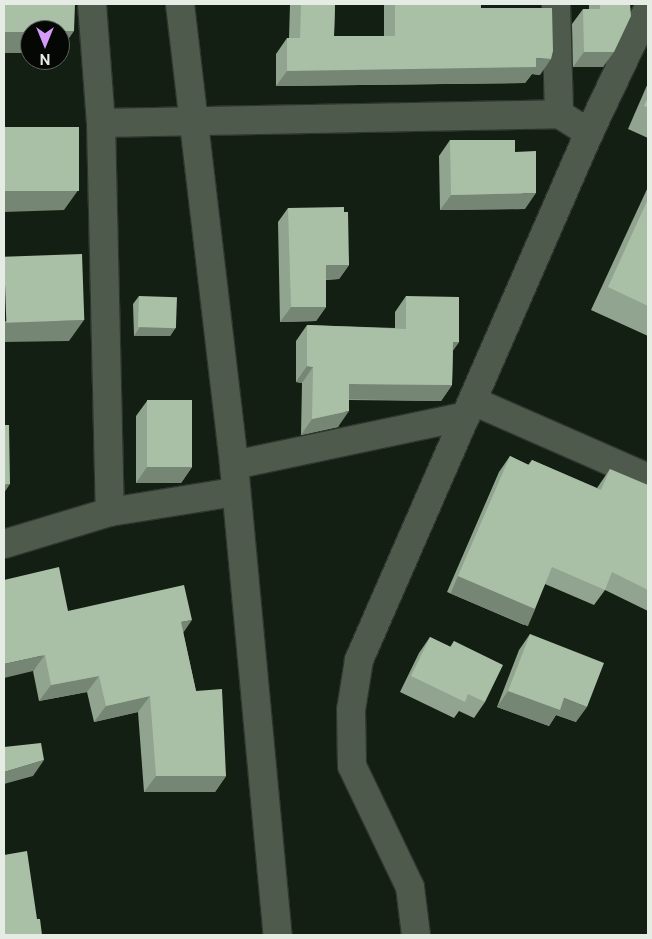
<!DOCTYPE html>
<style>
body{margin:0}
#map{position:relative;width:652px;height:939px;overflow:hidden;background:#131f12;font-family:"Public Sans",sans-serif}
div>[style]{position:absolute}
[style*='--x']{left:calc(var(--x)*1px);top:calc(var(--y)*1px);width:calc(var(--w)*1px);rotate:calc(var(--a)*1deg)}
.roads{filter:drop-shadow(1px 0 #2f362e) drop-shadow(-1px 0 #2f362e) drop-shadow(0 1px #2f362e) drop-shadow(0 -1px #2f362e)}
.street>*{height:28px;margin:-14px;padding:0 14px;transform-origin:14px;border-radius:14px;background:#4e5b4c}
.wall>*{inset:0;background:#91a48f}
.shaded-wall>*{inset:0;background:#768674;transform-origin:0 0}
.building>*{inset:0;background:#a9bfa6;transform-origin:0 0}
span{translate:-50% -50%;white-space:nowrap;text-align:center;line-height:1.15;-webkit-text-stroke:5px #040703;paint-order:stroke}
.frame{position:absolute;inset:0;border:5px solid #e4ece3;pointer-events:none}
.north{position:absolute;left:20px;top:20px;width:50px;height:50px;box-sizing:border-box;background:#040703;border:1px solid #5e635d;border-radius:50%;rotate:180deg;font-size:14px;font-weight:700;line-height:20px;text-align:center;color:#e4ece3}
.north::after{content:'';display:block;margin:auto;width:18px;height:22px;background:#d69bfa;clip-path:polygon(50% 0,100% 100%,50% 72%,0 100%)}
</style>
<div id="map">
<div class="roads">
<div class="street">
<div style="--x:92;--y:4;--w:119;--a:85.7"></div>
<div style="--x:101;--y:123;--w:389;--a:88.7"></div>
<div style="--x:180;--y:4;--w:464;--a:83.3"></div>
<div style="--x:234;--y:465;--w:472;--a:84.7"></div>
<div style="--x:556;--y:4;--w:110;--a:88.4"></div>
<div style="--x:101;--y:123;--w:458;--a:-1.1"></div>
<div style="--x:559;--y:114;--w:36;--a:32"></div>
<div style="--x:473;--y:401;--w:191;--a:23.7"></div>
<div style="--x:234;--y:465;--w:237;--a:-11.9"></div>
<div style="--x:4;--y:544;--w:111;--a:-16.8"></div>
<div style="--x:110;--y:512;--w:127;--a:-9.1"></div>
<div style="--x:416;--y:935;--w:48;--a:-97.1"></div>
<div style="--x:410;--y:887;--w:134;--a:-115.6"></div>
<div style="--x:352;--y:766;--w:56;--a:-91"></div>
<div style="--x:351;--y:710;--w:51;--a:-80.9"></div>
<div style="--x:359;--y:660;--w:575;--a:-66.42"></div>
<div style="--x:589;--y:133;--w:137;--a:-64.6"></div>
</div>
</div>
<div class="wall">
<div style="clip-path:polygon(290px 4px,335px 4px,334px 36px,384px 36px,384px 4px,481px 4px,481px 8px,540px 75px,532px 74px,525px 83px,276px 86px,276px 54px,287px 38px,289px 38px)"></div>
<div style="clip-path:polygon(589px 4px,630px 4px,603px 67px,573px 67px,572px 24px,583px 9px,589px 9px)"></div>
<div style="clip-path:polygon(648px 83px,648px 138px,628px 129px)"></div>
<div style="clip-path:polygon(450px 140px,515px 152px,525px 209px,440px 210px,439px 156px)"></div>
<div style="clip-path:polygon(648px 187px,648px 336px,591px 310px)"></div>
<div style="clip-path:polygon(288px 208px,344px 212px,349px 265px,339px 279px,326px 280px,326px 307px,316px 321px,280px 322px,278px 222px)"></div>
<div style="clip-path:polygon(139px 296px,176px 327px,170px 336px,134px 336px,133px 304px)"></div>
<div style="clip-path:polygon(406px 296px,459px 342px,453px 350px,452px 385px,441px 401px,349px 400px,338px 427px,301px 435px,302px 383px,296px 382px,296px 341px,307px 325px,395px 328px,395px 312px)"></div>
<div style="clip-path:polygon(147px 401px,192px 467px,181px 483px,136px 483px,136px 416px)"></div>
<div style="clip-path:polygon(510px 456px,528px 465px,532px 460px,597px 488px,610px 469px,648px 517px,648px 611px,605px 590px,594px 605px,545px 584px,524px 625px,447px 592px,499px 472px)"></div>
<div style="clip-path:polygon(68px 611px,183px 632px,196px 691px,226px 776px,215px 792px,144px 792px,138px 712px,94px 722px,87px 692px,39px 701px,33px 671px)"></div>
<div style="clip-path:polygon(530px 634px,576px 722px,556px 715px,549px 726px,497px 707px,519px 650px)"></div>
<div style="clip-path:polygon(430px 637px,450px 647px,454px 641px,485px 702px,474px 718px,459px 711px,454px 718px,400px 692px,419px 653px)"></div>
</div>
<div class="shaded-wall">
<div style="clip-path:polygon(60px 31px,74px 31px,60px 51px)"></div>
<div style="left:4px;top:32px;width:26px;height:21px"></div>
<div style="clip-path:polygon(584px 52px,614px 52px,603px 67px,573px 67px)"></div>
<div style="clip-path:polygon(536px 58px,551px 59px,540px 75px,532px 74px,525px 83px,276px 86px,287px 71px)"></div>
<div style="clip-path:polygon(79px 189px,64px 210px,4px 212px,4px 191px)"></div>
<div style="clip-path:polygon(536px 193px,525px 209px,440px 210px,451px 195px)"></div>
<div style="clip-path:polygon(326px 265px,349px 265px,339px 279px,316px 280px)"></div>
<div style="clip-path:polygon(291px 307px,326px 307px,316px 321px,280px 322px)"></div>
<div style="clip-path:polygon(84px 320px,69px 341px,4px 342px,4px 321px)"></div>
<div style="clip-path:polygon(140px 327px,176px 327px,170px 336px,134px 336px)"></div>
<div style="clip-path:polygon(453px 342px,459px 342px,448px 358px)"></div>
<div style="clip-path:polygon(307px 366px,313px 367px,302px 383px,296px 382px)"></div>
<div style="clip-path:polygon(349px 384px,452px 385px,441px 401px,338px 399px)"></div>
<div style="clip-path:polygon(349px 411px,338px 427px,301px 435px,312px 419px)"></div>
<div style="clip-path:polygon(147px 467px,192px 467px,181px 483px,136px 483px)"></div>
<div style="clip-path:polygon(10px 484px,4px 493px,4px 485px)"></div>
<div style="left:458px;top:576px;width:84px;height:19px;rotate:23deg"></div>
<div style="clip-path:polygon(192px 620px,181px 636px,181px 622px)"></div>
<div style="clip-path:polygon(45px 655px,33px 671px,4px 678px,4px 664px)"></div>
<div style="clip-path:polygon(99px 676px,87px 692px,39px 701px,51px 685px)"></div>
<div style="clip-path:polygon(508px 691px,564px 698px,587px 707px,576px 722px,556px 715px,549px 726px,497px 707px)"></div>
<div style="clip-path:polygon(150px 696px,138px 712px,94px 722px,106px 706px)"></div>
<div style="clip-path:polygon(44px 760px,33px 776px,4px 784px,4px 772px)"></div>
<div style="clip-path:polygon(156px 776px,226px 776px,215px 792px,144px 792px)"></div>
</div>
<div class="building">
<div style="clip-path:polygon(4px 4px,75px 4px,74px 31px,60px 31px,60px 30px,30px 30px,30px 32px,4px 32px)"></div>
<div style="clip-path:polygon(301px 4px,335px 4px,334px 36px,395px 36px,395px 4px,481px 4px,481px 8px,552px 8px,553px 51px,551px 59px,536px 58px,536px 67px,287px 71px,287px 38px,300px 38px)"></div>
<div style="clip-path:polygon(600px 4px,630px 4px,631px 16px,614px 52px,584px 52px,583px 9px,600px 9px)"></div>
<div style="clip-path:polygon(648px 97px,648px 107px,644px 106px)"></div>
<div style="left:4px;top:127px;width:75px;height:64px"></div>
<div style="clip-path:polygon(450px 140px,515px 140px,515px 152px,536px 151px,536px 193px,451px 195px)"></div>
<div style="clip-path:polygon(648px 199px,648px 306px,608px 287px)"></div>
<div style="clip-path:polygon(344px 207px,344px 212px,348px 212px,349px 265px,326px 265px,326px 307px,291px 307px,288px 208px)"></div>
<div style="left:82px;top:254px;width:66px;height:78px;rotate:88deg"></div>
<div style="left:139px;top:296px;width:38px;height:31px;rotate:2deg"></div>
<div style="clip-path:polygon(406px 296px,459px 297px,459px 342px,453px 342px,452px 385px,349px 384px,349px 411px,312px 419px,313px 367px,307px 366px,307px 325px,406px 329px)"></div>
<div style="left:192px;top:400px;width:67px;height:45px;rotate:90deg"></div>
<div style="clip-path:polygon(4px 425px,9px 425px,10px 484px,4px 485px)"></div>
<div style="clip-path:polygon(510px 456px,529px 465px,532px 460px,601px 490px,610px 469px,648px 485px,648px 590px,612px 572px,605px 590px,552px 567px,535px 609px,458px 576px)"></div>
<div style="clip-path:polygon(59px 567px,68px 611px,184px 585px,192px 620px,181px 622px,196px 691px,222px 689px,226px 776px,156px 776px,150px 696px,106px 706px,99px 676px,51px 685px,45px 655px,4px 664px,4px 580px)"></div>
<div style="clip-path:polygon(530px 634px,604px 663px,587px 707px,564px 698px,560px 710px,508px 691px)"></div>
<div style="clip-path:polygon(430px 637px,451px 647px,454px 641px,503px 665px,485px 702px,468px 694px,465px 702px,411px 676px)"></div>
<div style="clip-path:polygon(41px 743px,44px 760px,4px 772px,4px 747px)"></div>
<div style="clip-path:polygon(27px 851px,37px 919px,40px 919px,42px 935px,4px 935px,4px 855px)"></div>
</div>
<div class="frame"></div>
<div class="north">N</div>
</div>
